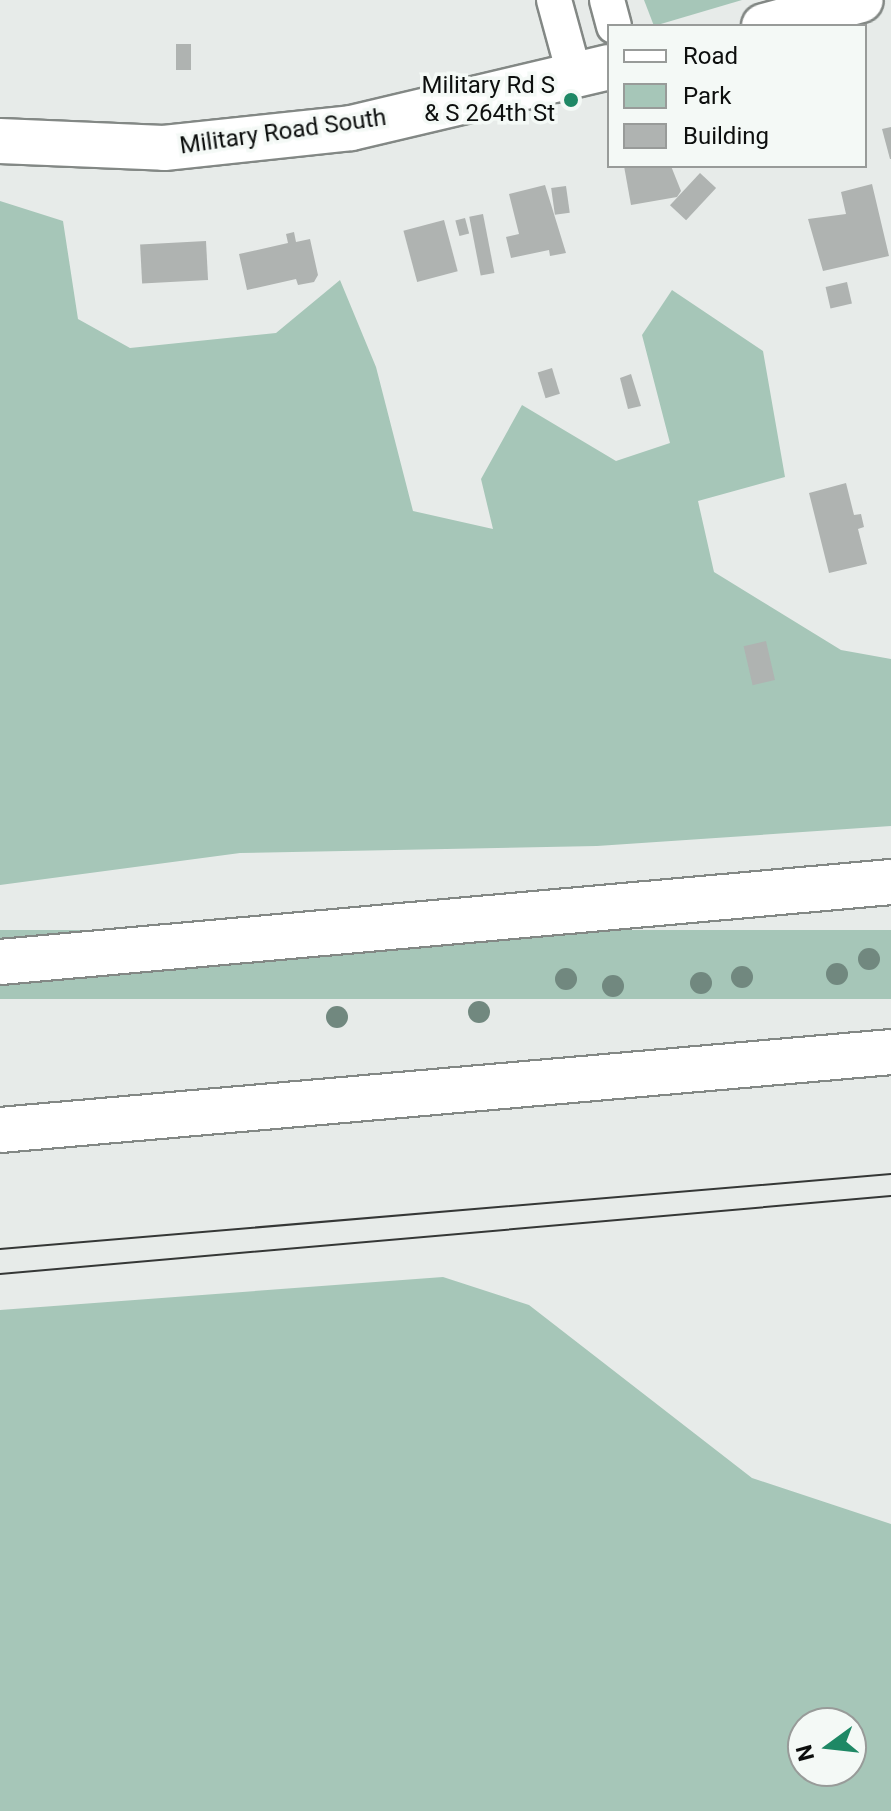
<!DOCTYPE html>
<style>
body{margin:0}
#map{position:relative;width:891px;height:1811px;overflow:hidden;background:#e7ebe9;font-family:Roboto,sans-serif}
div>[style]{position:absolute}
[style*='--x']{left:calc(var(--x)*1px);top:calc(var(--y)*1px);width:calc(var(--w)*1px);rotate:calc(var(--a)*1deg)}
.green>*{inset:0;background:#a6c6b8;transform-origin:0 0}
.building>*{inset:0;background:#afb3b1;transform-origin:0 0}
.roads{filter:drop-shadow(2px 0 #838885) drop-shadow(-2px 0 #838885) drop-shadow(0 2px #838885) drop-shadow(0 -2px #838885)}
.street>*{height:34px;margin:-17px;padding:0 17px;transform-origin:17px;border-radius:17px;background:#fff}
.secondary>*{height:44px;margin:-22px;padding:0 22px;transform-origin:22px;border-radius:22px;background:#fff}
.highway>*{height:44px;margin:-22px;padding:0 22px;transform-origin:22px;border-radius:22px;background:#fff}
.tram>*{height:2px;margin:-1px;padding:0 1px;transform-origin:1px;border-radius:1px;background:#353736}
.trees>*{width:22px;height:22px;margin:-11px;border-radius:50%;background:#71887f}
.dots>*{width:22px;height:22px;translate:-50% -50%;box-sizing:border-box;border:4px solid #f4f9f6;border-radius:50%}
span{translate:-50% -50%;white-space:nowrap;text-align:center;line-height:1.15;-webkit-text-stroke:7px #f4f9f6;paint-order:stroke}
.poi-label{font-size:24px;color:#0d0f0e}
.right{translate:-100% -50%;text-align:right}
.street-label{font-size:24px;color:#0d0f0e}
.legend{position:absolute;left:607px;top:24px;width:260px;height:144px;box-sizing:border-box;background:#f4f9f6;border:2px solid #989b99;margin:0;padding:10px 14px;list-style:none;font-size:24px;color:#0d0f0e}
.legend li{display:flex;align-items:center;gap:16px;height:40px}
.legend b{width:40px;border:2px solid #989b99}
.north{position:absolute;left:787px;top:1707px;width:80px;height:80px;box-sizing:border-box;background:#f4f9f6;border:2px solid #989b99;border-radius:50%;rotate:255deg;font-size:22px;font-weight:700;line-height:32px;text-align:center;color:#0d0f0e}
.north::after{content:'';display:block;margin:auto;width:28px;height:36px;background:#1e8865;clip-path:polygon(50% 0,100% 100%,50% 72%,0 100%)}
</style>
<div id="map">
<div class="green">
<div style="clip-path:polygon(644px 0,742px 0,654px 26px)"></div>
<div style="clip-path:polygon(0 201px,63px 221px,78px 319px,130px 348px,276px 333px,340px 280px,376px 367px,413px 511px,493px 529px,481px 479px,522px 405px,616px 461px,670px 443px,642px 335px,672px 290px,763px 351px,785px 477px,698px 501px,714px 572px,841px 650px,891px 659px,891px 826px,597px 846px,240px 853px,0 885px)"></div>
<div style="left:891px;top:930px;width:69px;height:894px;rotate:90deg"></div>
<div style="clip-path:polygon(evenodd,443px 1277px,529px 1305px,752px 1478px,891px 1524px,891px 1811px,0 1811px,0 1310px,443px 1277px,851px 1723px,851px 1771px,803px 1771px,803px 1723px,851px 1723px)"></div>
</div>
<div class="building">
<div style="left:176px;top:44px;width:15px;height:26px"></div>
<div style="clip-path:polygon(891px 127px,891px 159px,890px 159px,882px 129px)"></div>
<div style="clip-path:polygon(624px 166px,671px 166px,681px 191px,677px 197px,631px 205px)"></div>
<div style="left:700px;top:173px;width:22px;height:44px;rotate:43deg"></div>
<div style="clip-path:polygon(872px 184px,889px 256px,823px 271px,808px 219px,846px 214px,841px 192px)"></div>
<div style="clip-path:polygon(545px 185px,566px 253px,550px 256px,549px 250px,511px 258px,506px 237px,519px 234px,509px 194px)"></div>
<div style="left:566px;top:186px;width:27px;height:15px;rotate:82deg"></div>
<div style="left:483px;top:214px;width:60px;height:14px;rotate:79deg"></div>
<div style="left:465px;top:218px;width:16px;height:10px;rotate:75deg"></div>
<div style="left:444px;top:220px;width:53px;height:42px;rotate:75deg"></div>
<div style="clip-path:polygon(294px 232px,296px 242px,310px 239px,318px 275px,314px 282px,298px 285px,296px 279px,247px 290px,239px 254px,288px 243px,286px 234px)"></div>
<div style="left:206px;top:241px;width:39px;height:66px;rotate:87deg"></div>
<div style="left:847px;top:282px;width:22px;height:22px;rotate:77deg"></div>
<div style="left:552px;top:368px;width:27px;height:15px;rotate:73deg"></div>
<div style="clip-path:polygon(631px 374px,641px 406px,628px 409px,620px 378px)"></div>
<div style="clip-path:polygon(846px 483px,854px 515px,861px 514px,864px 527px,858px 529px,867px 564px,829px 573px,809px 493px)"></div>
<div style="left:766px;top:641px;width:40px;height:23px;rotate:77deg"></div>
</div>
<div class="roads">
<div class="street">
<div style="--x:554;--y:0;--w:80;--a:74.7"></div>
<div style="--x:607;--y:0;--w:27;--a:75"></div>
</div>
<div class="secondary">
<div style="--x:764;--y:26;--w:100;--a:-15"></div>
<div style="--x:0;--y:141;--w:164;--a:2.4"></div>
<div style="--x:164;--y:148;--w:188;--a:-6.1"></div>
<div style="--x:351;--y:128;--w:265;--a:-13.3"></div>
</div>
<div class="highway">
<div style="--x:0;--y:962;--w:895;--a:-5.13"></div>
<div style="--x:0;--y:1130;--w:894;--a:-5"></div>
</div>
</div>
<div class="tram">
<div style="--x:0;--y:1249;--w:894;--a:-4.81"></div>
<div style="--x:0;--y:1274;--w:894;--a:-5"></div>
</div>
<div class="trees">
<div style="left:869px;top:959px"></div>
<div style="left:837px;top:974px"></div>
<div style="left:742px;top:977px"></div>
<div style="left:566px;top:979px"></div>
<div style="left:701px;top:983px"></div>
<div style="left:613px;top:986px"></div>
<div style="left:479px;top:1012px"></div>
<div style="left:337px;top:1017px"></div>
</div>
<div class="dots">
<div style="left:571px;top:100px;background:#1e8865"></div>
</div>
<div class="poi-label">
<span class="right" style="left:555px;top:100px">Military Rd S<br>&amp; S 264th St</span>
</div>
<div class="street-label">
<span style="left:283px;top:132px;rotate:-8deg">Military Road South</span>
</div>
<ul class="legend">
<li><b style="height:10px;background:#fff"></b>Road</li>
<li><b style="height:22px;background:#a6c6b8"></b>Park</li>
<li><b style="height:22px;background:#afb3b1"></b>Building</li>
</ul>
<div class="north">N</div>
</div>
